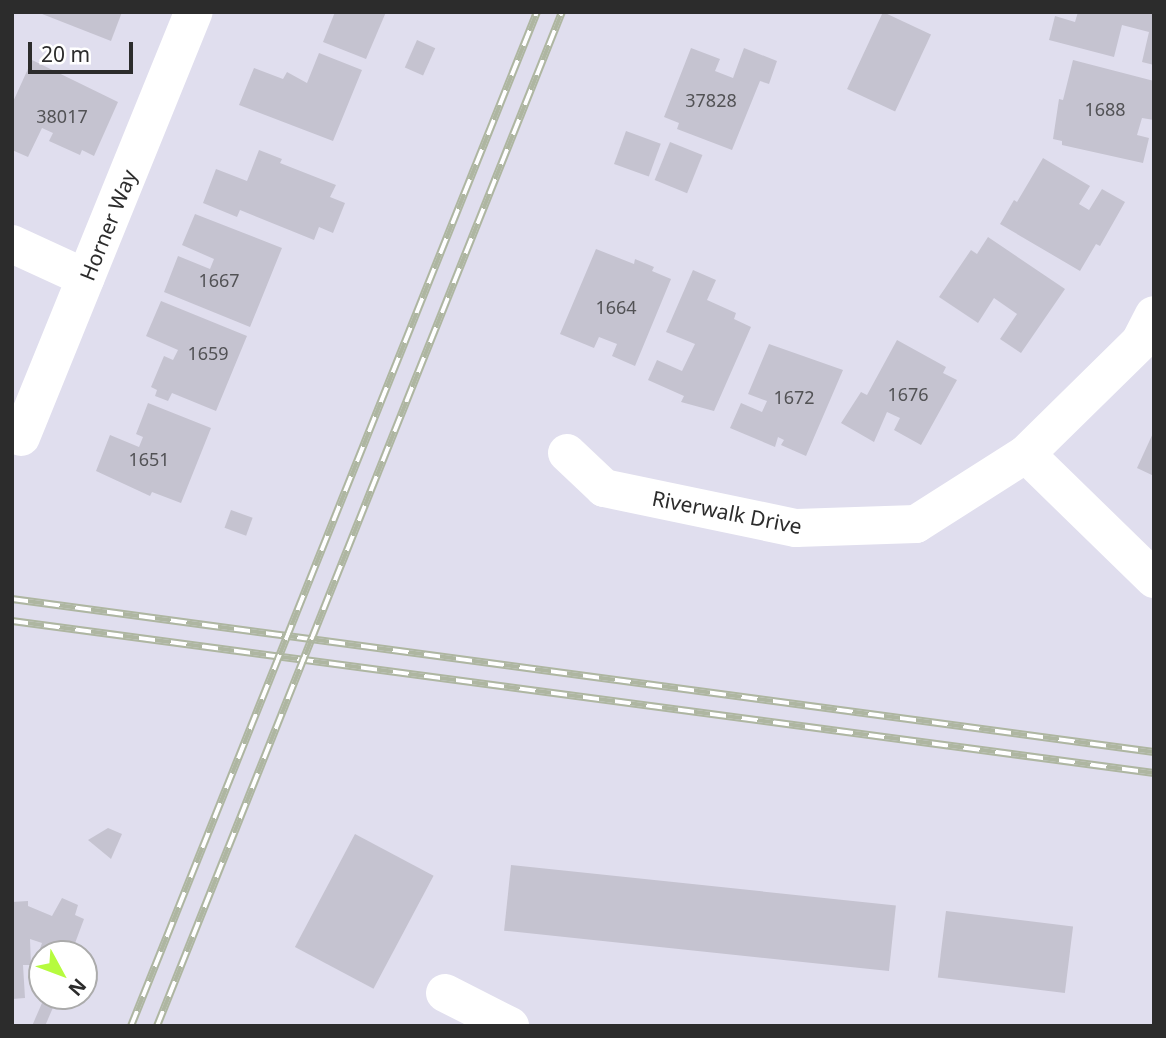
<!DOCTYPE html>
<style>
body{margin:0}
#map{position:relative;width:1166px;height:1038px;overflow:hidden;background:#e0deee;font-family:"Noto Sans",sans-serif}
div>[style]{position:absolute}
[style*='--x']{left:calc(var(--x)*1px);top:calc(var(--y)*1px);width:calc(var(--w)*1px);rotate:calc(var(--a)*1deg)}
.building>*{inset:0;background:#c5c3d0;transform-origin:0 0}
.minor>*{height:38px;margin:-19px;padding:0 19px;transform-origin:19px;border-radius:19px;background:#fff}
.rail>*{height:8px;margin-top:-4px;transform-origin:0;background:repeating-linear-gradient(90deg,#fff 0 16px,#aeb6a1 0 32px);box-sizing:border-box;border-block:2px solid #aeb6a1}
span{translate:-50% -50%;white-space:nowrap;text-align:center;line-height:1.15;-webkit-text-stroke:6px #fff;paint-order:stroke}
.number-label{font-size:18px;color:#525255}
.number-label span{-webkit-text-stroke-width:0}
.street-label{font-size:21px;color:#2c2c2c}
.frame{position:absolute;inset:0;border:14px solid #2c2c2c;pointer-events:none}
.north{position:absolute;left:28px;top:940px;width:70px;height:70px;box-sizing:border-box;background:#fff;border:2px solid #ababab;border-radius:50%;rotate:131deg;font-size:19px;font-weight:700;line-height:28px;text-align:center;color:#2c2c2c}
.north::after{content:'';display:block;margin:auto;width:24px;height:32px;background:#b6fb3e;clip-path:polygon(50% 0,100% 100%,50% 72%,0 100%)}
.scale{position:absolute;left:28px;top:42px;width:105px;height:32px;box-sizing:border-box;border:4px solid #2c2c2c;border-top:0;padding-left:9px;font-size:21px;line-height:24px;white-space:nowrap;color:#2c2c2c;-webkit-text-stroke:5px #fff;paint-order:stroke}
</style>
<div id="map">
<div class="building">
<div style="clip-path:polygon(37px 12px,122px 12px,111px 41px)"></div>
<div style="clip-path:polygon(335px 12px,386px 12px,366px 59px,323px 42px)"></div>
<div style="left:883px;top:12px;width:53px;height:85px;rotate:25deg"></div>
<div style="clip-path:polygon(1078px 12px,1154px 12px,1154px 65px,1142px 62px,1149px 32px,1122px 25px,1114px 57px,1049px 40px,1055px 16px,1075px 22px)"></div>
<div style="left:417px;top:40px;width:20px;height:30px;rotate:24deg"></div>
<div style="clip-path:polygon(691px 48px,720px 59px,715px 71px,733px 78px,744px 48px,777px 61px,769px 84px,760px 81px,732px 150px,677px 129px,679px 123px,664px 117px)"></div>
<div style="clip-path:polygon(319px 53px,362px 70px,333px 141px,239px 105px,254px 68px,283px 79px,287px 72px,307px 83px)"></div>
<div style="clip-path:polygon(32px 60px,118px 102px,94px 156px,82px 150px,80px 155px,49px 141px,53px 133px,42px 128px,28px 157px,12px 150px,12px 104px)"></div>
<div style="clip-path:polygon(1073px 60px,1154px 81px,1154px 120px,1142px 118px,1137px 135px,1149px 138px,1143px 163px,1062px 145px,1062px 141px,1053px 139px,1059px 99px,1063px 100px)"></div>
<div style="left:626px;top:131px;width:37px;height:35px;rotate:20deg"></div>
<div style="left:670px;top:142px;width:35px;height:41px;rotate:22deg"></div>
<div style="clip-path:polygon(259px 150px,282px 159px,280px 163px,336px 185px,330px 197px,345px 203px,333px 233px,319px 227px,314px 240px,240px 210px,237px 217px,203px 203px,216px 169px,247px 181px)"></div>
<div style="clip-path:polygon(1043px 158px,1090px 186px,1079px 204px,1089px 210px,1102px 189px,1125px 202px,1100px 246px,1096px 244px,1080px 271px,1000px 224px,1014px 200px,1017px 202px)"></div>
<div style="clip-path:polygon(195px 214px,282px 248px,250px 327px,164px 292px,178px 256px,210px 269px,214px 259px,182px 245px)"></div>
<div style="clip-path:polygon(988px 237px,1065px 289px,1021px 353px,1000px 339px,1017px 314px,994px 298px,978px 323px,939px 297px,971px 250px,977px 254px)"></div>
<div style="clip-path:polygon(596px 249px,634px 264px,635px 259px,654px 267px,652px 271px,671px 279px,635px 366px,612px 356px,617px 344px,599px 337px,594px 348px,560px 334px)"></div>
<div style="clip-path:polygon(693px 270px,716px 280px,707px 300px,736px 313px,734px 319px,751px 327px,714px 411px,681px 402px,684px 396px,648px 380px,657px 360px,682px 371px,695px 344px,666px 332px)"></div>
<div style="clip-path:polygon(161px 301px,247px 336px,216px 411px,172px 393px,168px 401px,155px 396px,157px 390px,151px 387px,164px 356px,173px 360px,178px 350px,146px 336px)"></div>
<div style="clip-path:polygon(897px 340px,946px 367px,943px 373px,957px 380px,921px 445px,894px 430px,900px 418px,887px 412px,874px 442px,841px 423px,861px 392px,867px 395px)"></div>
<div style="clip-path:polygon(769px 344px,843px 370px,806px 456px,781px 445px,784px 440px,778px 437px,775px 447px,730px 428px,741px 403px,762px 412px,767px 401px,748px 394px)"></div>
<div style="clip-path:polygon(148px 403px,211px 428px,181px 503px,152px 492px,150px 496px,96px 471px,110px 435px,139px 447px,143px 437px,136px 434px)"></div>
<div style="clip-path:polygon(1154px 431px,1154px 476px,1137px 468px)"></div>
<div style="left:231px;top:510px;width:23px;height:19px;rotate:20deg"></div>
<div style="clip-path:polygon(108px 828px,122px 834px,111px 859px,88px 840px)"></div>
<div style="left:355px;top:834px;width:89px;height:128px;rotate:28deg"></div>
<div style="left:511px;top:865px;width:387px;height:66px;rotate:6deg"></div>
<div style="clip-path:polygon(62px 898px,78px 905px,75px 915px,84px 919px,71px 954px,42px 954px,42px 959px,37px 957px,42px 943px,30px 939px,31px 965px,23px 965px,25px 998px,12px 999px,12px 902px,28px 901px,28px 906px,52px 916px)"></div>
<div style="left:946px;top:911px;width:128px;height:67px;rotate:7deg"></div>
<div style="clip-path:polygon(45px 996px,58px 996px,45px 1026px,32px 1026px)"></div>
</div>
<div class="minor">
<div style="--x:12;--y:244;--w:81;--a:24.7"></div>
<div style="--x:21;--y:437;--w:459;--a:-67.9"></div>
<div style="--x:567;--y:453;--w:51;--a:43.4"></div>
<div style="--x:604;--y:488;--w:196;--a:11.8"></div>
<div style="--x:796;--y:528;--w:120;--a:-1.9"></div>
<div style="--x:916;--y:524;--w:130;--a:-32.5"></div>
<div style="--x:1026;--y:454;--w:160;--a:-44.5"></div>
<div style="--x:1140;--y:342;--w:30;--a:-63"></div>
<div style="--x:1026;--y:454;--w:179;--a:44.3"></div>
<div style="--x:445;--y:993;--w:73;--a:26.9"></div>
</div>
<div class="rail">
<div style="--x:12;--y:599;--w:1152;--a:7.63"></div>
<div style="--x:12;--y:621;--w:1152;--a:7.58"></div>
<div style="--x:131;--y:1026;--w:1092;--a:-68.18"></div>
<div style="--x:157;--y:1026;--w:1092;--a:-68.23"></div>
</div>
<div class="number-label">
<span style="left:711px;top:100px">37828</span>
<span style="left:1105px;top:109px">1688</span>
<span style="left:62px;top:116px">38017</span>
<span style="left:219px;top:280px">1667</span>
<span style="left:616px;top:307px">1664</span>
<span style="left:208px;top:353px">1659</span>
<span style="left:908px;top:394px">1676</span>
<span style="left:794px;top:397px">1672</span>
<span style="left:149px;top:459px">1651</span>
</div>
<div class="street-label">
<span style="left:108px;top:225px;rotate:-68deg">Horner Way</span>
<span style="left:727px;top:512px;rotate:11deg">Riverwalk Drive</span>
</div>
<div class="frame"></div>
<div class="north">N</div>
<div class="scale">20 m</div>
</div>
